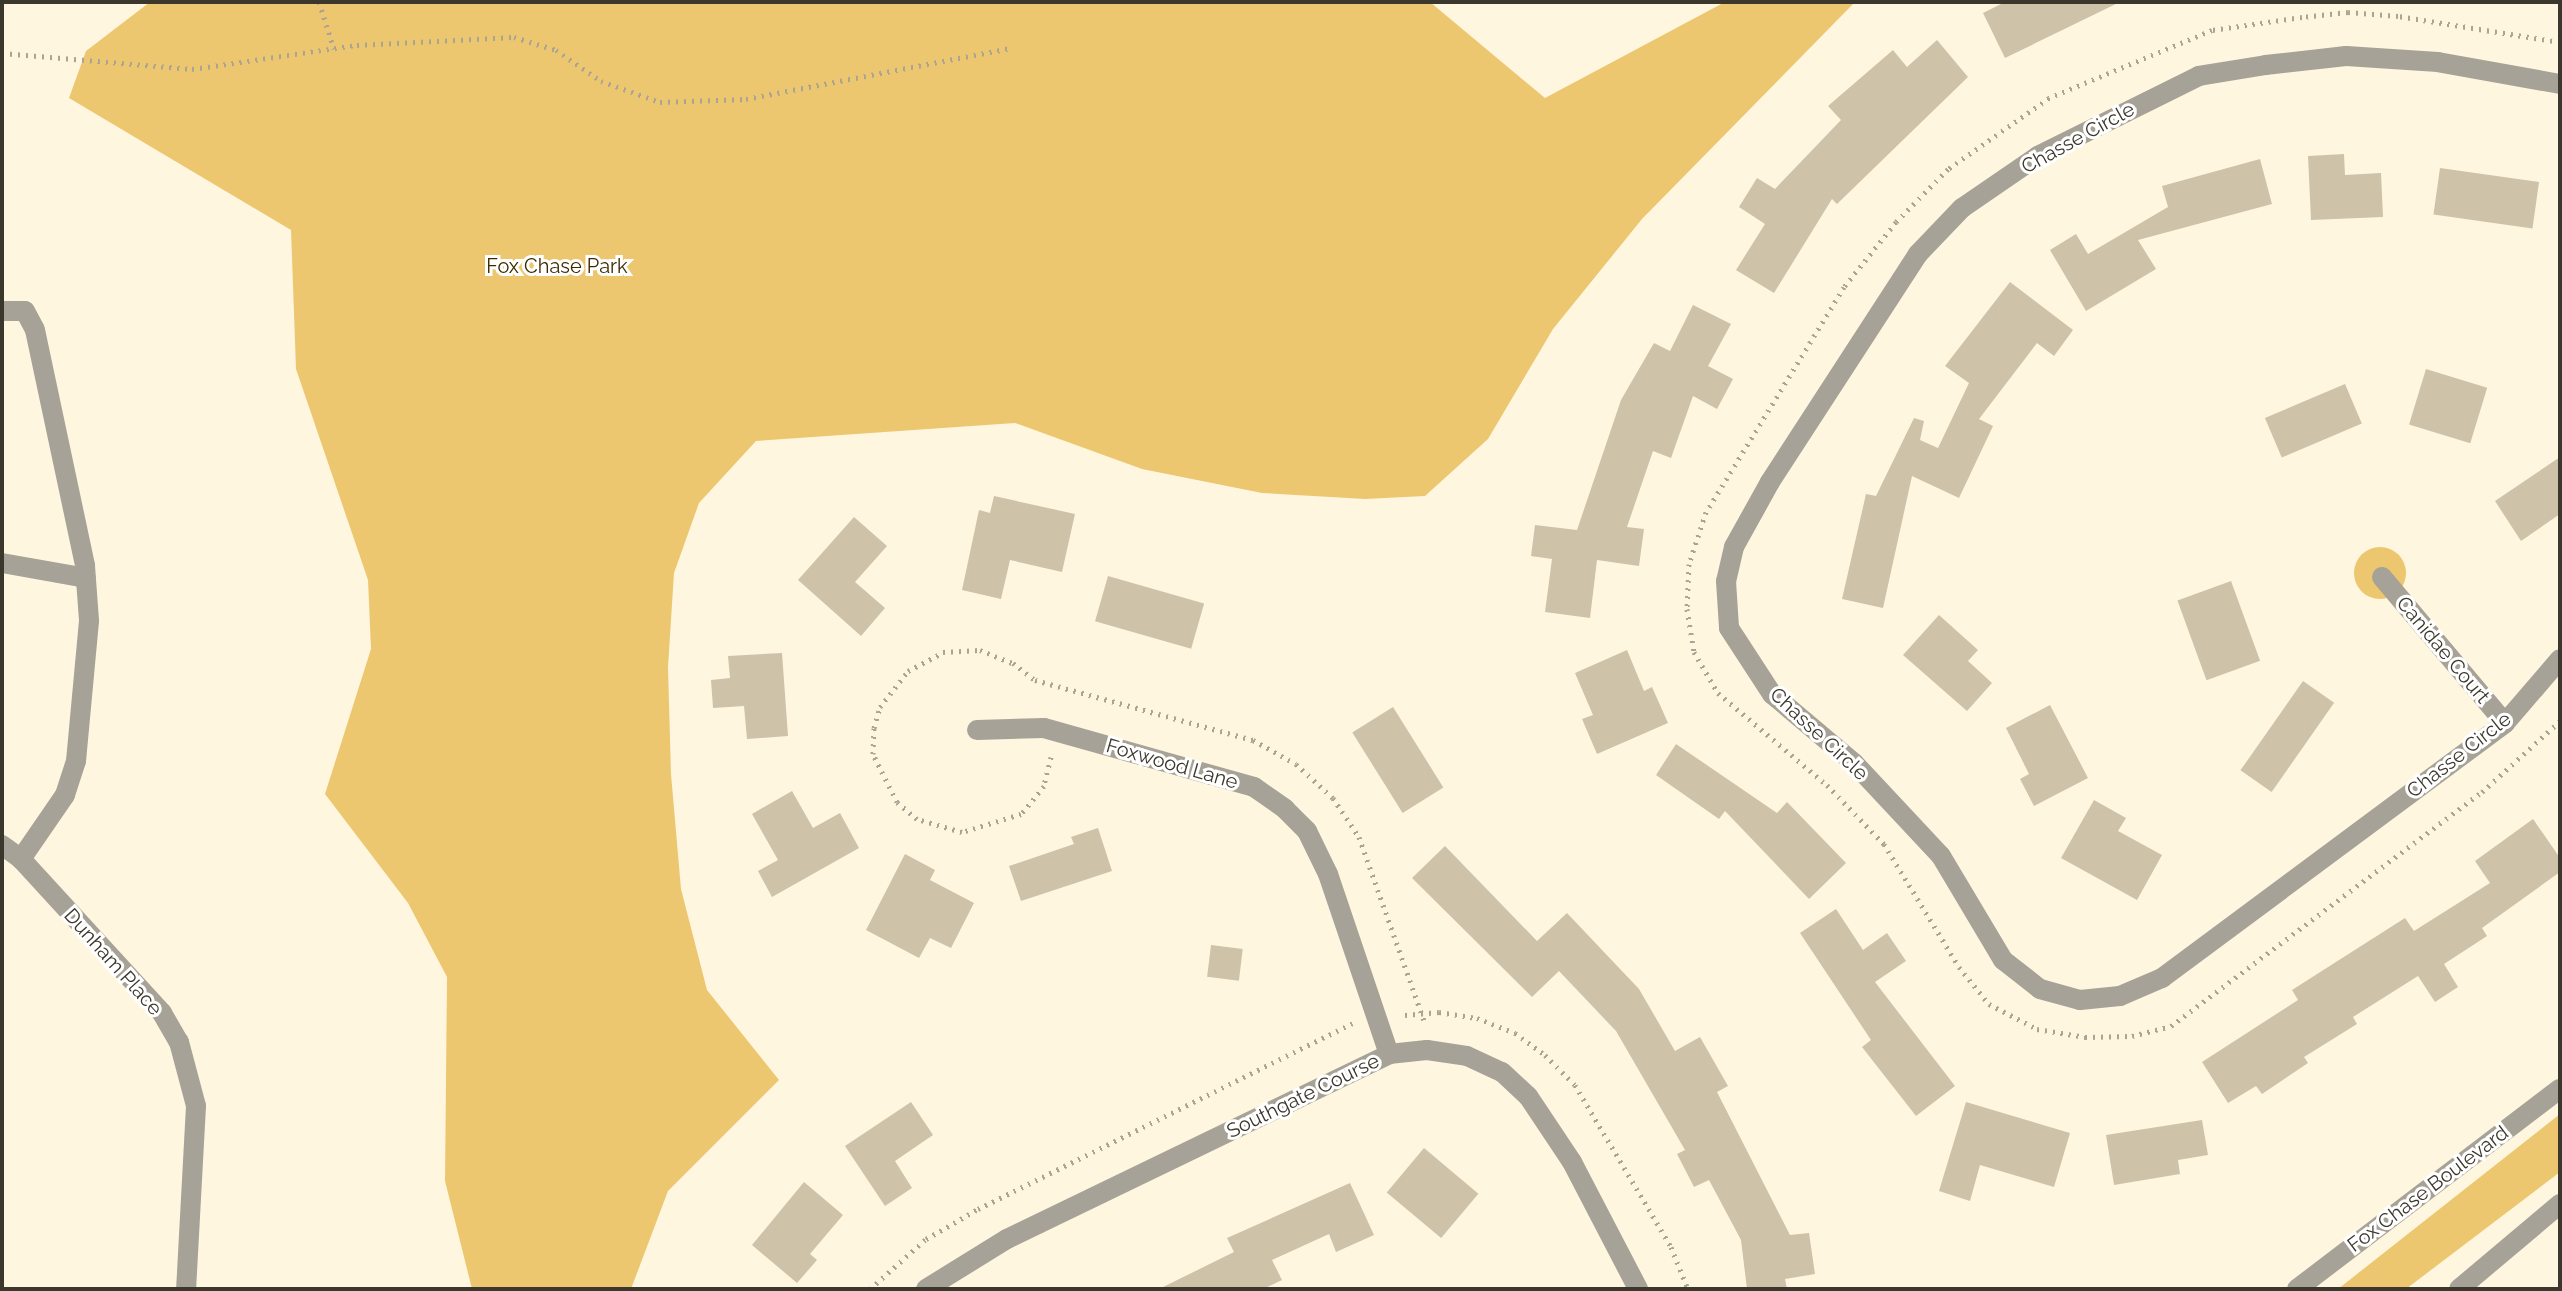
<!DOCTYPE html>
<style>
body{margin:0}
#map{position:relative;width:2562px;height:1291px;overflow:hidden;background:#fff6e0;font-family:Raleway,sans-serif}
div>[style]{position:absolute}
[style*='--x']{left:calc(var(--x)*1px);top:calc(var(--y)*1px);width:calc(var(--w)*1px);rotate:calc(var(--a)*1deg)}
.green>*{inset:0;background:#ecc770}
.round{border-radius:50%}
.building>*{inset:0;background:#cec2a9;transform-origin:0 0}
.path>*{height:5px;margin-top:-2.5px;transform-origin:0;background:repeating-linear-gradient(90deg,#aba492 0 2px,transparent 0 8px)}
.minor>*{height:20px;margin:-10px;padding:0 10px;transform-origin:10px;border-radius:10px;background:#a7a297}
span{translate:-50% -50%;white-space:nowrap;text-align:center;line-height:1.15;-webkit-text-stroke:6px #fff;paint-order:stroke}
.street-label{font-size:20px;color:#3b372c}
.park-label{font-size:20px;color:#3b2b00}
.frame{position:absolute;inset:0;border:4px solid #3b372c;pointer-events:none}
</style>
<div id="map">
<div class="green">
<div style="clip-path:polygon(150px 2px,1430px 2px,1545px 98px,1725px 2px,1855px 2px,1642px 219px,1553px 329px,1488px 439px,1425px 496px,1365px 499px,1262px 493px,1142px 469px,1015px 423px,756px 441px,699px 503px,674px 573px,668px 667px,671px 774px,681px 889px,707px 990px,779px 1080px,668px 1191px,631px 1289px,472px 1289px,445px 1181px,447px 977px,408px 903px,325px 794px,371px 649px,368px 580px,296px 369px,291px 230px,69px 98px,86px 51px)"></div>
<div class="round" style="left:2354px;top:547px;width:52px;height:52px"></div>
<div style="clip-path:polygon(2560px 1114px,2560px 1172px,2406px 1289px,2338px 1289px)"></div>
</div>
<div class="building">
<div style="clip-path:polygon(2005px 2px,2120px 2px,2005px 58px,1983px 13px)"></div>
<div style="clip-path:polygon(1937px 40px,1968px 77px,1837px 204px,1832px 199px,1774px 293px,1736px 270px,1765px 224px,1739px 207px,1757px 178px,1775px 189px,1841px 120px,1828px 106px,1893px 50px,1907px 67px)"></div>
<div style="clip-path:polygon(2344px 154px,2345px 175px,2381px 173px,2383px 217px,2311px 220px,2308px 156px)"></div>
<div style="clip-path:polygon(2260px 159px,2272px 204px,2138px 240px,2156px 269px,2086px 311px,2050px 250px,2076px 234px,2088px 254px,2168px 207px,2162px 186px)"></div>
<div style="left:2440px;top:168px;width:100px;height:47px;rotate:8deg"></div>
<div style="clip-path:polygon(2010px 282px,2073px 330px,2054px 356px,2037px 343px,1979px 419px,1993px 426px,1959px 498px,1912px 476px,1883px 608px,1842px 599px,1866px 494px,1876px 496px,1914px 418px,1924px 421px,1920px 440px,1938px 448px,1969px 383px,1945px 366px)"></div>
<div style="clip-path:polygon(1693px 305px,1731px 324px,1708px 366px,1733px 379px,1717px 409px,1693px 396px,1671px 458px,1653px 451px,1627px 527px,1644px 529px,1639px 566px,1597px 560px,1590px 618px,1545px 612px,1552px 559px,1531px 556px,1535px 525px,1577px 530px,1621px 400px,1654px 343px,1670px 351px)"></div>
<div style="left:2426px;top:369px;width:64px;height:58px;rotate:17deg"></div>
<div style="left:2345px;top:384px;width:43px;height:87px;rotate:67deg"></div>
<div style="clip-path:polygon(2560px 457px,2560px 514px,2521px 541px,2495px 501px)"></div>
<div style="clip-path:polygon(994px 496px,1075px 514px,1062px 572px,1010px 560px,1001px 599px,962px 590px,979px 510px,990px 513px)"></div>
<div style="clip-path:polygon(854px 517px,887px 546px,855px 582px,885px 608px,861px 636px,798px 580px)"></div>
<div style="left:1108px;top:576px;width:100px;height:47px;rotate:16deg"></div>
<div style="left:2231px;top:581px;width:85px;height:57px;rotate:70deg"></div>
<div style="clip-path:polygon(1939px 615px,1978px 650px,1968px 661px,1992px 683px,1967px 711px,1903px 655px)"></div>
<div style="clip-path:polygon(1627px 650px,1644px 691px,1652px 687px,1668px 723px,1597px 754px,1582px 719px,1593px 715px,1575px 673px)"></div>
<div style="clip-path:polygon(782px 653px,788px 736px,747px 739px,744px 706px,713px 708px,711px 680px,730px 678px,728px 656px)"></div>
<div style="left:2303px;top:681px;width:38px;height:109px;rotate:35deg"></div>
<div style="clip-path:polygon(2050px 705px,2088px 778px,2034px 806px,2020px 779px,2029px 774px,2006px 728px)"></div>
<div style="left:1393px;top:707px;width:95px;height:48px;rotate:58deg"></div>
<div style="clip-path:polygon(1676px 744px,1777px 813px,1787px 802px,1846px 863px,1809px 899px,1725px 811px,1719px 819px,1656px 775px)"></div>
<div style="clip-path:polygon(792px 791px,813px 828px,840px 813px,859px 848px,772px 897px,758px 871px,778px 860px,752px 814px)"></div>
<div style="clip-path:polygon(2094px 800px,2126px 818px,2118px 831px,2162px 855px,2137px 900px,2061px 858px)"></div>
<div style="clip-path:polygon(2533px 819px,2560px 858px,2560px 872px,2482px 928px,2487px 936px,2444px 964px,2458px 987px,2435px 1002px,2418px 976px,2353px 1017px,2357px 1024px,2304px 1057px,2308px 1063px,2262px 1094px,2256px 1086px,2228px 1103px,2202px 1062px,2298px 1000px,2292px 990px,2405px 918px,2414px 931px,2490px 883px,2475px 861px)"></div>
<div style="clip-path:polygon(1098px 828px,1112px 871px,1021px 901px,1009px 866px,1074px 844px,1071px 837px)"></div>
<div style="clip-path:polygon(1445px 846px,1537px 941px,1567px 913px,1639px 989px,1675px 1051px,1700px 1037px,1728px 1086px,1717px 1092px,1790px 1235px,1809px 1233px,1815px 1274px,1785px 1279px,1787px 1289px,1747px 1289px,1741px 1240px,1709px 1180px,1694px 1187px,1677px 1154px,1685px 1150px,1616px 1031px,1559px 971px,1532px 997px,1412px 878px)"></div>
<div style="clip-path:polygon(905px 854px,935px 870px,930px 880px,974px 903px,951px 948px,930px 938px,919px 958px,866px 930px)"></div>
<div style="clip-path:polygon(1836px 909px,1863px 950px,1887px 933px,1906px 961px,1875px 982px,1955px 1086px,1916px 1116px,1862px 1047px,1871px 1040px,1800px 933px)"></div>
<div style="left:1211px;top:945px;width:32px;height:32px;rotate:7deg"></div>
<div style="clip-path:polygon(911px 1102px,933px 1135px,895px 1161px,912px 1188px,885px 1206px,845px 1146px)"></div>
<div style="clip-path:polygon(1966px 1102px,2070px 1133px,2054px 1187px,1980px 1165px,1970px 1201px,1939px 1191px)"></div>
<div style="clip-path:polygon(2202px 1120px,2208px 1155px,2178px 1160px,2180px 1174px,2114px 1185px,2106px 1135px)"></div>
<div style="left:1424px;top:1148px;width:71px;height:58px;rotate:40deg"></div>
<div style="clip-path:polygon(804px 1182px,843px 1215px,810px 1254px,817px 1260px,797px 1283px,752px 1245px)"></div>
<div style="clip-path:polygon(1350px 1183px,1374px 1235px,1336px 1252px,1329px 1234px,1272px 1260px,1282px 1280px,1263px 1289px,1159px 1289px,1234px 1252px,1227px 1238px)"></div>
</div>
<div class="path">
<div style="--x:319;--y:2;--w:49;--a:72.3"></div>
<div style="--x:2560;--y:42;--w:164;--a:-170.9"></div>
<div style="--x:2398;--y:16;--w:50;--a:-175.4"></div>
<div style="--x:2348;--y:12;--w:46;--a:173.8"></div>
<div style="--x:2302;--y:17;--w:91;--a:171.8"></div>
<div style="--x:2212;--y:30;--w:177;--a:157.4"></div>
<div style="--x:2049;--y:98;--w:123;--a:144.9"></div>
<div style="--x:1948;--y:169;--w:74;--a:134.5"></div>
<div style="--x:1896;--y:222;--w:83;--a:128.7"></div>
<div style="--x:1844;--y:287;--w:264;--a:121.5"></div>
<div style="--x:1706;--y:512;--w:55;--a:108.1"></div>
<div style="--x:1689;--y:564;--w:45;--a:92.5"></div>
<div style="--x:1687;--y:609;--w:44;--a:80.8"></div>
<div style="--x:1694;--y:652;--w:48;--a:59.7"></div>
<div style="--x:1718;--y:693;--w:143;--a:40.2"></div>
<div style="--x:1827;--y:785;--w:82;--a:46"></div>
<div style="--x:1884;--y:844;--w:144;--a:58.6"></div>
<div style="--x:1959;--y:967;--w:48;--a:51"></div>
<div style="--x:1989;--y:1004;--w:54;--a:27.5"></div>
<div style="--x:2037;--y:1029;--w:49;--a:9.5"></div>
<div style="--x:2085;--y:1037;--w:47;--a:-1.2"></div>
<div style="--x:2132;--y:1036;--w:40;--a:-14.4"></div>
<div style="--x:2171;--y:1026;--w:389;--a:-37"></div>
<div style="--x:2482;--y:792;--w:105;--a:-42.3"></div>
<div style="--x:2;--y:53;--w:191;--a:4.8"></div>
<div style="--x:192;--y:69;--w:167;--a:-8.3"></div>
<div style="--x:357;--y:45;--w:157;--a:-2.9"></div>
<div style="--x:514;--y:37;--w:44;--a:17.2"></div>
<div style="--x:556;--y:50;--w:55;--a:34.6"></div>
<div style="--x:601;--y:81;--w:63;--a:19.6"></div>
<div style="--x:660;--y:102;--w:86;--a:-2"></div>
<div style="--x:746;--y:99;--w:271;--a:-10.9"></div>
<div style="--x:1051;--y:757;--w:30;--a:104"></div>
<div style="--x:1044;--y:786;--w:36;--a:129"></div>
<div style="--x:1021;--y:814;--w:62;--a:163"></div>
<div style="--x:962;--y:832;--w:47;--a:-163.9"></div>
<div style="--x:917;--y:819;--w:26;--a:-140"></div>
<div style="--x:897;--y:802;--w:54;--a:-116.6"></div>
<div style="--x:873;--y:754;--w:26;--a:-88"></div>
<div style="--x:874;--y:728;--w:22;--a:-74"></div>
<div style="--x:880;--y:707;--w:46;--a:-52.1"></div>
<div style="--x:908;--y:671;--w:40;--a:-28"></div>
<div style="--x:943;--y:652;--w:37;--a:-3"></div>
<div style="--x:980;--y:650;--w:35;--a:22"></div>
<div style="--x:1013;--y:663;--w:28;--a:38"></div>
<div style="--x:1035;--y:680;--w:226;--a:15.4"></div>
<div style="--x:1253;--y:740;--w:49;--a:29.2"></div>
<div style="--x:1296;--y:764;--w:50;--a:42.6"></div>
<div style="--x:1333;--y:798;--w:47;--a:56.3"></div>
<div style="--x:1359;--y:837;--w:197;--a:70.5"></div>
<div style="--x:1405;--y:1015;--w:34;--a:-5"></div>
<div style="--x:1439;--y:1012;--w:38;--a:9"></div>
<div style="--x:1477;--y:1018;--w:41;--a:21.5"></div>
<div style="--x:1515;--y:1033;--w:37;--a:36"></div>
<div style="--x:1545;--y:1055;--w:42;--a:45"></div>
<div style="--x:1575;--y:1085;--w:188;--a:59.3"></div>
<div style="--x:1671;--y:1247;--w:45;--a:68"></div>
<div style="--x:870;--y:1289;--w:75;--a:-41.8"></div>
<div style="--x:926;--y:1239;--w:60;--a:-30"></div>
<div style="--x:978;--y:1209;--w:418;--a:-26.4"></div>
</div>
<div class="minor">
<div style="--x:2560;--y:84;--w:124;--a:-169.8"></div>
<div style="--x:2438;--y:62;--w:92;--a:-176.3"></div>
<div style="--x:2346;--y:56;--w:81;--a:173.6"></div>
<div style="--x:2266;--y:65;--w:68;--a:170.7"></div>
<div style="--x:2199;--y:76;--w:180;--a:153.6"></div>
<div style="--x:2038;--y:156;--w:92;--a:145.6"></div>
<div style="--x:1962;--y:208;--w:64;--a:133.7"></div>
<div style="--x:1918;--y:254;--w:272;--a:123"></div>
<div style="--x:1770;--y:482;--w:74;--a:119"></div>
<div style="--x:1734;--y:547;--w:35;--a:103"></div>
<div style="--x:1726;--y:581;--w:47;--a:86.3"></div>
<div style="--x:1729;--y:628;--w:79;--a:56.9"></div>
<div style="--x:1772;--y:694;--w:107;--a:40.1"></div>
<div style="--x:1854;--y:763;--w:127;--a:46.9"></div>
<div style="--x:1941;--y:856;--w:121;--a:59.2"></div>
<div style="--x:2003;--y:960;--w:47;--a:38.1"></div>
<div style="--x:2040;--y:989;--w:41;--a:15.4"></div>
<div style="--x:2080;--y:1000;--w:40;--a:-5.7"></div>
<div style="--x:2120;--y:996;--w:46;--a:-23.2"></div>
<div style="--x:2162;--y:978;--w:427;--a:-36.6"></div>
<div style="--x:2505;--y:723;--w:84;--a:-49.3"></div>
<div style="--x:2;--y:311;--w:23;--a:0"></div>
<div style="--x:25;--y:311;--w:21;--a:62"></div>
<div style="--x:35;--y:330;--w:241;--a:78"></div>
<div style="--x:85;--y:566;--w:55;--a:85.8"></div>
<div style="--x:89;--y:621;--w:141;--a:95.3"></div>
<div style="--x:76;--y:761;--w:36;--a:108"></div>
<div style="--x:65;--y:795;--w:78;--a:124.5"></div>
<div style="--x:2;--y:563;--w:85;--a:10.1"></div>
<div style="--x:2382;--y:577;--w:191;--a:49.9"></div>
<div style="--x:977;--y:730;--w:67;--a:-1.7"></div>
<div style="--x:1044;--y:728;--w:218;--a:15.7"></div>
<div style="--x:1254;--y:787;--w:38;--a:35"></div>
<div style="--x:1285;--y:809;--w:31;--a:45"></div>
<div style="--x:1307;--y:831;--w:48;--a:64"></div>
<div style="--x:1328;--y:874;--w:190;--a:71.3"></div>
<div style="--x:2;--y:845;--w:24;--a:36"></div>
<div style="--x:21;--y:859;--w:209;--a:47.5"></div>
<div style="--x:162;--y:1013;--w:34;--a:60"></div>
<div style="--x:179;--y:1042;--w:66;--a:75.1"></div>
<div style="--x:196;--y:1106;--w:183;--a:93.1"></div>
<div style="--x:926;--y:1289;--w:95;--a:-31.7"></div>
<div style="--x:1007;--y:1239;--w:424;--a:-25.8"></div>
<div style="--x:1389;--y:1054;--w:38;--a:-6"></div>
<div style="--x:1427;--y:1050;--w:40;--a:8.5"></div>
<div style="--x:1467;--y:1056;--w:38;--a:25"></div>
<div style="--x:1502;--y:1072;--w:35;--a:43"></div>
<div style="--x:1528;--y:1096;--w:79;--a:56.3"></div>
<div style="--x:1572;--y:1162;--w:143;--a:62.5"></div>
<div style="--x:2297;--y:1289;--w:330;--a:-37.3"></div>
<div style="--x:2459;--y:1289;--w:132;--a:-40.1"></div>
</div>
<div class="street-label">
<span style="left:2078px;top:138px;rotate:-29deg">Chasse Circle</span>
<span style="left:2443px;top:650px;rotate:50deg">Canidae Court</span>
<span style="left:1819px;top:734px;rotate:43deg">Chasse Circle</span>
<span style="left:2459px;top:755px;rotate:-38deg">Chasse Circle</span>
<span style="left:1172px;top:764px;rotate:16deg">Foxwood Lane</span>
<span style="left:113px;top:962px;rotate:48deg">Dunham Place</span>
<span style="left:1303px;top:1096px;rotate:-26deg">Southgate Course</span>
<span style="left:2428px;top:1189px;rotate:-37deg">Fox Chase Boulevard</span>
</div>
<div class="park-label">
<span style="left:557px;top:266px">Fox Chase Park</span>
</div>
<div class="frame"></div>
</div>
